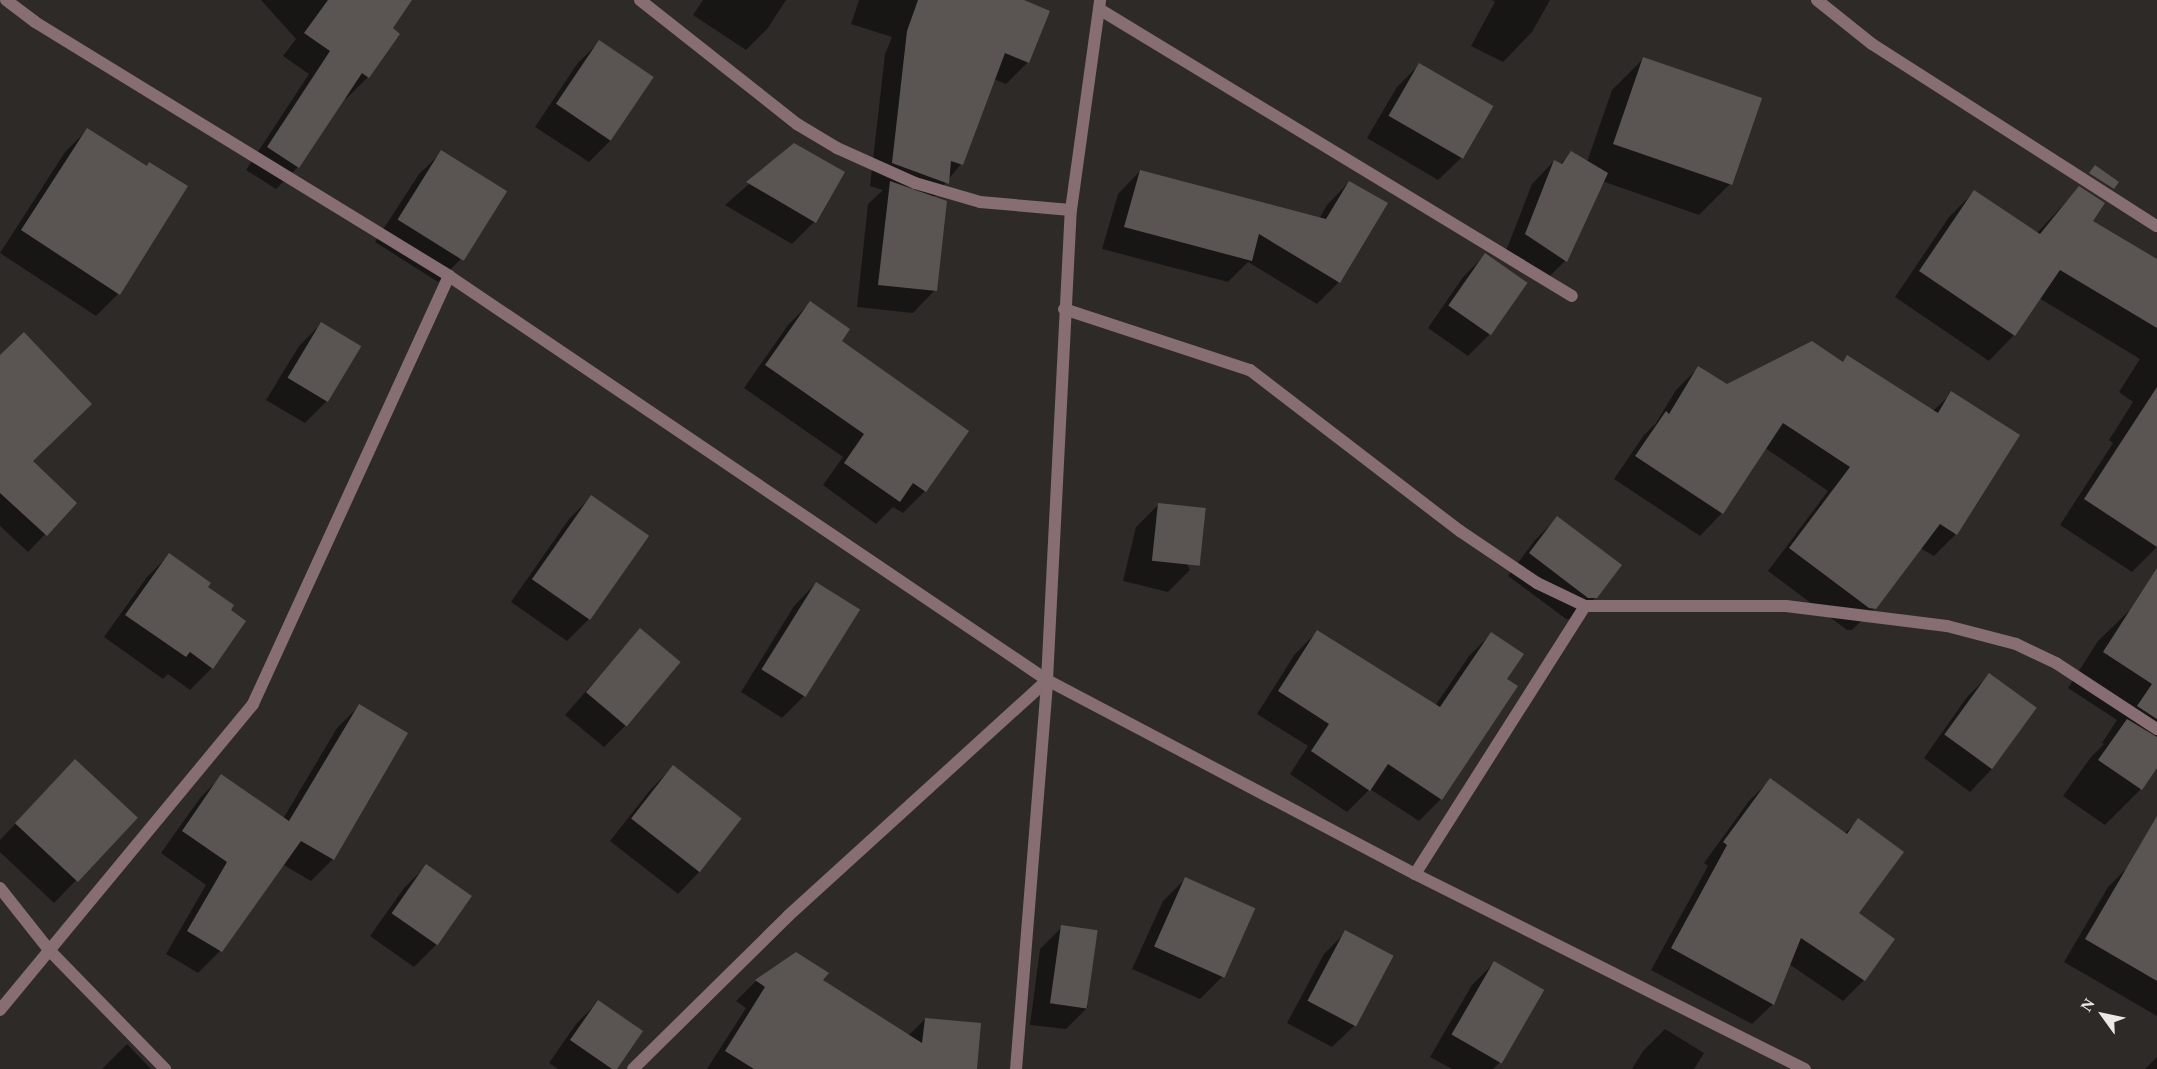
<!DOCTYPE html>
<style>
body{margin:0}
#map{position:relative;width:2157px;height:1069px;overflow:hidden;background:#2e2a27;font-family:Georgia,serif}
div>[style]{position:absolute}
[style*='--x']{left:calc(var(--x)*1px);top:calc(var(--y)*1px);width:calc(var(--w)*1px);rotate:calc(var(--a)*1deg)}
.shadow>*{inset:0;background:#0007}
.building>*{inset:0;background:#5a5553;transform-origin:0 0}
.minor>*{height:12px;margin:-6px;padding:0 6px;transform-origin:6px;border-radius:6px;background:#866e72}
span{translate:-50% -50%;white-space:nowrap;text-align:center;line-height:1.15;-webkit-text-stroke:4.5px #2e2a27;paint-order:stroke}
.north{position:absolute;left:2073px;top:985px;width:60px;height:60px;-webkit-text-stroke:4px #2e2a27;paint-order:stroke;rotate:303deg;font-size:16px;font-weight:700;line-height:24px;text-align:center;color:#ebe8e6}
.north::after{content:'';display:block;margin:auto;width:21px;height:27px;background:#ebe8e6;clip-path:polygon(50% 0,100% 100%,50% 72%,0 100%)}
</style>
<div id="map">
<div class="shadow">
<div style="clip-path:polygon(261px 0,411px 0,390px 29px,368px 77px,346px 99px,344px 98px,298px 167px,276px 189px,246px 170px,309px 74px,283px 56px,296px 39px)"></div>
<div style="clip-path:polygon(703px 0,786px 0,768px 28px,746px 50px,693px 15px)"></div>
<div style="clip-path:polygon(859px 0,1020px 0,1028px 62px,1006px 84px,994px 79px,961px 164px,933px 198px,935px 290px,913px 313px,857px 307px,868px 204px,883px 190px,870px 186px,885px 54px,892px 37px,851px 24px)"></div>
<div style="clip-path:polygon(1492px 0,1550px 0,1532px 32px,1503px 62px,1471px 46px,1495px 2px)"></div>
<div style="clip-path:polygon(600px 41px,652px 78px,611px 140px,589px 162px,535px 127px,577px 64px)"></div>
<div style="clip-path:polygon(1643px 59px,1760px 99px,1730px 184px,1699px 215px,1602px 181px,1565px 261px,1543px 283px,1504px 256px,1532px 184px,1554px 161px,1559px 165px,1571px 153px,1587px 162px,1612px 90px)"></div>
<div style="clip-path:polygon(1419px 65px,1491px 107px,1461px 158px,1438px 180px,1367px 138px,1397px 87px)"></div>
<div style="clip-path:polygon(87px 130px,146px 168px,186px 186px,118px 294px,96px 316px,0 253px,65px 152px)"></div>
<div style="clip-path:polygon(794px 145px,814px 222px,792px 244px,725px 205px)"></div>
<div style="clip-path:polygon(442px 152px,460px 260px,438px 282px,375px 242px,419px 174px)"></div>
<div style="clip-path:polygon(1140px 171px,1319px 219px,1327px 205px,1349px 182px,1339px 282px,1317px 304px,1248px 262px,1228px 282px,1102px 249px,1118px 194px)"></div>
<div style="clip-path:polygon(2079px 188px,2091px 221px,2157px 261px,2157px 547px,2132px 572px,2060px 525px,2113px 443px,2109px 440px,2133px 402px,2119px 392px,2140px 359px,2039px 298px,2014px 335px,1989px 361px,1895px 297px,1949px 217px,1974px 192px,2036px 234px)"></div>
<div style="clip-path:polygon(1485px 255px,1526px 283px,1490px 334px,1468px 356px,1428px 328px,1463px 277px)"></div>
<div style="clip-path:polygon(810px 303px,840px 342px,925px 491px,903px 513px,893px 507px,876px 524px,823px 485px,843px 457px,744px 388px,788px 325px)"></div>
<div style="clip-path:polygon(321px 324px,327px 401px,305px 423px,266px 400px,299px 346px)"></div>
<div style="clip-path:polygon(0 357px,31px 462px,75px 503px,28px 552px,0 526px)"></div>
<div style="clip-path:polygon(1848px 357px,1933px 411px,1952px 393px,1956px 534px,1934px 556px,1920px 548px,1875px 608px,1852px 630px,1847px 630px,1768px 571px,1828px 491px,1765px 448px,1722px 513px,1700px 536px,1614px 479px,1644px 435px,1656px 423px,1676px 390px,1698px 368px,1727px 386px,1842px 363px)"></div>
<div style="clip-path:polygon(591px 497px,646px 536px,589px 619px,567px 641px,511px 602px,569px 519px)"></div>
<div style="clip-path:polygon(1158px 505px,1190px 570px,1168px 592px,1123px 581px,1136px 527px)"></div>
<div style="clip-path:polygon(1557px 518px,1596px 597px,1573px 619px,1566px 619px,1508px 576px,1535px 540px)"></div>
<div style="clip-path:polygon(169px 555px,205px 587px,212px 668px,190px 690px,168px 674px,163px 679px,104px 637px,147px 577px)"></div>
<div style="clip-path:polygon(816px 583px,804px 696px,782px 718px,741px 692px,794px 606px)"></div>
<div style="clip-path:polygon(2157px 593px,2157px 766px,2141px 789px,2105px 825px,2063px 796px,2091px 757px,2104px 744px,2102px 743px,2117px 720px,2068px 688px,2098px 641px,2135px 605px)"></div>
<div style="clip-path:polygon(640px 630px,626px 725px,604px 747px,565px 715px)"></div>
<div style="clip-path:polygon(1317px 632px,1435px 706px,1469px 656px,1491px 634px,1505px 679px,1441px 799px,1419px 821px,1370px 789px,1347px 812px,1290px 774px,1308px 746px,1257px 714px,1295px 654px)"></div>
<div style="clip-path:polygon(1989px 675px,2035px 709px,1992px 769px,1970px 792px,1924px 758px,1967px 697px)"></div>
<div style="clip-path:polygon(359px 706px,333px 859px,311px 881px,282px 864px,220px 951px,198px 973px,166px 954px,206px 885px,161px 853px,200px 798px,222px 776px,283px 819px,337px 728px)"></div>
<div style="clip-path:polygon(673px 767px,740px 819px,700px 871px,678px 894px,610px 841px,651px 789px)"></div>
<div style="clip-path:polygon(1770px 780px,1844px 834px,1859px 820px,1857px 914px,1864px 980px,1843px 1001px,1789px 964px,1773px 1004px,1752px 1024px,1651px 970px,1708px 866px,1704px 863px,1749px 801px)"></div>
<div style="clip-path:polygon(53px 784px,136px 818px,54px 903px,0 852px,0 840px)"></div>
<div style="clip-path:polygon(2130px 865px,2157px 881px,2157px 1016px,2064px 962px,2108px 887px)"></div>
<div style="clip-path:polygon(426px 866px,470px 896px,436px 945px,414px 967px,370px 936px,404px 888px)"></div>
<div style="clip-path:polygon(1185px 879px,1222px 977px,1200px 999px,1132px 969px,1163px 901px)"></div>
<div style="clip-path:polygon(1062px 927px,1088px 1007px,1066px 1029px,1030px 1025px,1040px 949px)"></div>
<div style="clip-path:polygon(1346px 932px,1355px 1025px,1332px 1047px,1287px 1023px,1324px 954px)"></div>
<div style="clip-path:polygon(1494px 963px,1500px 1062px,1493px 1069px,1452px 1069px,1430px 1057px,1472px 985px)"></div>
<div style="clip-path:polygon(756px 981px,821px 981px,908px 1036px,925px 1019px,976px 1069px,707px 1069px,746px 1008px,736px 1001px)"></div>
<div style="clip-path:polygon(598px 1002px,615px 1069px,558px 1069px,549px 1063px,576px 1024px)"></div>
<div style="clip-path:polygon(1665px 1029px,1704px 1053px,1694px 1069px,1632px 1069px,1643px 1051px)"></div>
<div style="clip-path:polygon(127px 1044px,151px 1069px,102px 1069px)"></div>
<div style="clip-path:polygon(2157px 1057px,2157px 1069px,2145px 1069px)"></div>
</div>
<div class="building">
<div style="clip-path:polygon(328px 0,412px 0,393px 28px,400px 34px,369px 78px,362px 73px,299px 168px,267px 147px,330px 51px,304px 33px)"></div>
<div style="clip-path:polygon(918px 0,1024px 0,1050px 11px,1029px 63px,1005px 53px,963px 165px,951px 161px,949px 184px,892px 163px,907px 31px)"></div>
<div style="left:599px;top:40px;width:66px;height:77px;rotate:34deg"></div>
<div style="left:1643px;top:57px;width:126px;height:92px;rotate:19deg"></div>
<div style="left:1419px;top:63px;width:86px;height:61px;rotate:30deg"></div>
<div style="clip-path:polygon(87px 128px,147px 166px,149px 162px,188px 186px,120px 295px,21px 230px)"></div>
<div style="clip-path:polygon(794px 143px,845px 172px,816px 223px,746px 182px)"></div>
<div style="left:441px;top:150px;width:78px;height:82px;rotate:32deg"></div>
<div style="clip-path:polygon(1571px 151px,1608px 173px,1567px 262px,1525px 234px,1554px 160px,1562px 164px)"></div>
<div style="clip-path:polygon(2095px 165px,2119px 182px,2114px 189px,2089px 173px)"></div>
<div style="clip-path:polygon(1140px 170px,1326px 219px,1349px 181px,1388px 203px,1340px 283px,1259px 234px,1252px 261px,1124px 227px)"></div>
<div style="clip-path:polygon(890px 181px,947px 201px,937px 291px,878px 285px)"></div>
<div style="clip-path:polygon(2079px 186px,2105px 203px,2093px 221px,2157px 259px,2157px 328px,2060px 270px,2015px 336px,1919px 271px,1974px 190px,2040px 234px)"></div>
<div style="left:1485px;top:253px;width:52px;height:64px;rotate:35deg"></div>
<div style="clip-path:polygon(810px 301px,850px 329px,842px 341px,969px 431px,926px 492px,913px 483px,900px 502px,844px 463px,864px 434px,765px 365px)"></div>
<div style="left:321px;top:322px;width:47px;height:65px;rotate:31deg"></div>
<div style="clip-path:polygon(24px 332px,92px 404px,33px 461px,77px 503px,47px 536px,0 493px,0 355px)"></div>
<div style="clip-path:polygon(1812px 341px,1843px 362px,1847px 355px,1938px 413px,1951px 391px,2020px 435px,1957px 535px,1940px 524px,1876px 609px,1869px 608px,1789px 548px,1850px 467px,1783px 423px,1723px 514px,1635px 456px,1666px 411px,1669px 414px,1698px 366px,1727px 384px)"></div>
<div style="clip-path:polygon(2157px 387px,2157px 547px,2084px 499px)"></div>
<div style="left:591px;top:495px;width:71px;height:103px;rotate:35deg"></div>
<div style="left:1158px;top:503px;width:48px;height:58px;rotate:6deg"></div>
<div style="clip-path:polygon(1557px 516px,1622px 565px,1597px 598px,1588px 598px,1529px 553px)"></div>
<div style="clip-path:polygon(169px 553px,211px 583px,208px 587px,234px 605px,231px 610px,246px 621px,213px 669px,190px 652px,186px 657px,125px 615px)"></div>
<div style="clip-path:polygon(2157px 568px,2157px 719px,2137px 706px,2152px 684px,2103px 652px)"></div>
<div style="left:816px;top:582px;width:52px;height:103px;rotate:32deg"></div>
<div style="left:640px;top:628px;width:53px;height:84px;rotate:40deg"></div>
<div style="clip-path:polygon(1317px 630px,1440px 707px,1491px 632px,1524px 654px,1507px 679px,1518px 686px,1442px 800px,1388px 764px,1370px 791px,1311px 751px,1329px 724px,1278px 691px)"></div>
<div style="left:1989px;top:673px;width:59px;height:76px;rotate:36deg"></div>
<div style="clip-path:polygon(359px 704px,408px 733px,334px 860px,301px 841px,222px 952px,187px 931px,227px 862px,182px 831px,221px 774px,289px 821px)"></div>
<div style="clip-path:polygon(2127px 719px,2157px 737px,2157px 768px,2142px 790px,2098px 760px)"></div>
<div style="left:75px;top:759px;width:86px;height:88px;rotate:43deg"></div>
<div style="left:673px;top:765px;width:87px;height:68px;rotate:38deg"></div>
<div style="clip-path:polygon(1770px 778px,1847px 834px,1858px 818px,1904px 852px,1859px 913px,1895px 939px,1865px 981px,1801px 938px,1774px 1005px,1671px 948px,1727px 845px,1723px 842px)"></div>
<div style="clip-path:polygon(2157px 816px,2157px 981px,2085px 939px)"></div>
<div style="left:426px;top:864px;width:56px;height:60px;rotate:35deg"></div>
<div style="left:1185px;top:877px;width:77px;height:76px;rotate:24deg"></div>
<div style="left:1061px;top:925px;width:37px;height:79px;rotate:8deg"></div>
<div style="left:1345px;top:930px;width:55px;height:80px;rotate:28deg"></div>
<div style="clip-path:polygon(796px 952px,829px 973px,823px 980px,922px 1043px,925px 1018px,981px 1023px,977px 1069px,754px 1069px,725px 1051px,765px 987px,755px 980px)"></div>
<div style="left:1494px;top:961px;width:58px;height:85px;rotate:30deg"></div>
<div style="clip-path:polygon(598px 1000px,643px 1031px,617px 1069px,612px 1069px,570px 1040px)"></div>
</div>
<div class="minor">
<div style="--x:6;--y:0;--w:36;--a:37"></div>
<div style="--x:35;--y:22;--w:486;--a:31.5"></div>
<div style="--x:449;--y:276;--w:722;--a:34.04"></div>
<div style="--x:1047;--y:680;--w:416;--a:27.8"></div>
<div style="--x:1415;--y:874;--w:436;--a:26.6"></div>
<div style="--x:640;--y:0;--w:200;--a:38.3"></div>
<div style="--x:797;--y:124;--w:47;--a:31"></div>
<div style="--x:837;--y:148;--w:85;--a:24.2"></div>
<div style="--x:915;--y:183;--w:68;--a:16.3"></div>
<div style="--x:980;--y:202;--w:91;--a:5"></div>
<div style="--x:1817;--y:0;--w:70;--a:38.7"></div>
<div style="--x:1872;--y:44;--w:338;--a:32.6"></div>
<div style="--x:1099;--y:9;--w:553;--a:31.25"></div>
<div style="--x:1064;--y:309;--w:196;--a:18.2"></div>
<div style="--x:1250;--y:370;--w:265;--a:37.5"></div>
<div style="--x:1460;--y:531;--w:93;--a:34"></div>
<div style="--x:1537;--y:583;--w:53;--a:25.6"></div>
<div style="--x:1585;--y:606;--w:201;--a:0"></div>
<div style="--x:1786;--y:606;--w:162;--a:7.1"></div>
<div style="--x:1947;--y:626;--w:71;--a:14.6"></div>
<div style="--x:2016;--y:644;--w:44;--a:25.4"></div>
<div style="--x:2056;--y:663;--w:121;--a:33.2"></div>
<div style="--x:1415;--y:874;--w:317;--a:-57.6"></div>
<div style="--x:0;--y:888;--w:80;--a:51.6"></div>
<div style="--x:50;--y:951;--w:165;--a:45.7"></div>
<div style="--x:0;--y:1010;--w:397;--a:-50.4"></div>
<div style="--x:253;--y:704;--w:471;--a:-65.4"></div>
<div style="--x:633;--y:1069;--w:218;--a:-44.6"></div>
<div style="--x:788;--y:916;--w:350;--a:-42.3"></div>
<div style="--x:1016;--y:1069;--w:390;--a:-85.4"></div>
<div style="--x:1047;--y:680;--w:471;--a:-87.1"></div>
<div style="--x:1071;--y:210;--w:212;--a:-82.1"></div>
</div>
<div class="north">N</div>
</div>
